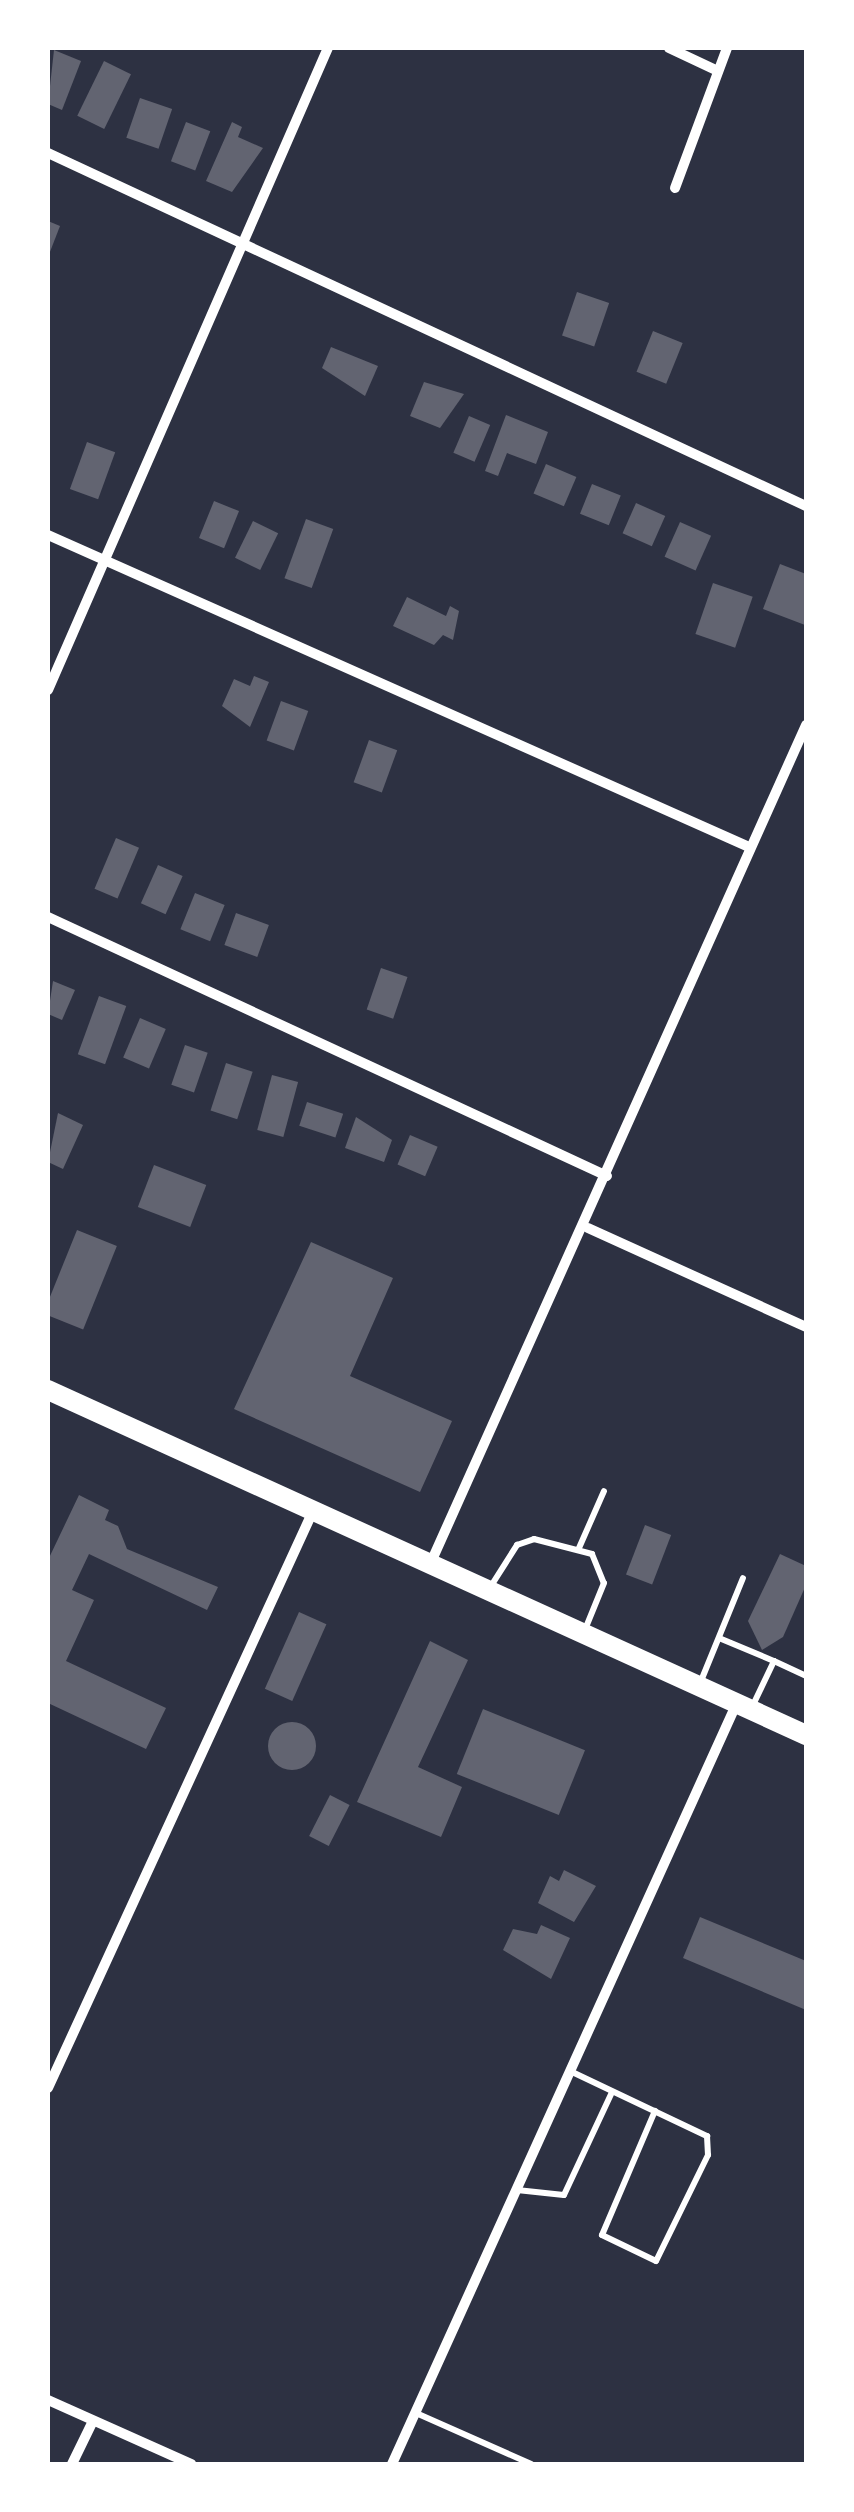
<!DOCTYPE html>
<style>
body{margin:0}
#map{position:relative;width:854px;height:2512px;overflow:hidden;background:#2d3142;font-family:Raleway,sans-serif}
div>[style]{position:absolute}
[style*='--x']{left:calc(var(--x)*1px);top:calc(var(--y)*1px);width:calc(var(--w)*1px);rotate:calc(var(--a)*1deg)}
.building>*{inset:0;background:#626471;transform-origin:0 0}
.round{border-radius:50%}
.service>*{height:6px;margin:-3px;padding:0 3px;transform-origin:3px;border-radius:3px;background:#fff}
.minor>*{height:10px;margin:-5px;padding:0 5px;transform-origin:5px;border-radius:5px;background:#fff}
.primary>*{height:20px;margin:-10px;padding:0 10px;transform-origin:10px;border-radius:10px;background:#fff}
span{translate:-50% -50%;white-space:nowrap;text-align:center;line-height:1.15;-webkit-text-stroke:8px #fff;paint-order:stroke}
.frame{position:absolute;inset:0;border:50px solid #fff;pointer-events:none}
</style>
<div id="map">
<div class="building">
<div style="clip-path:polygon(54px 50px,81px 61px,62px 110px,48px 104px)"></div>
<div style="left:104px;top:61px;width:30px;height:61px;rotate:26deg"></div>
<div style="left:140px;top:98px;width:34px;height:42px;rotate:19deg"></div>
<div style="left:186px;top:122px;width:26px;height:42px;rotate:21deg"></div>
<div style="clip-path:polygon(232px 122px,242px 127px,238px 137px,263px 148px,232px 192px,206px 181px)"></div>
<div style="clip-path:polygon(48px 221px,60px 226px,48px 257px)"></div>
<div style="left:577px;top:292px;width:34px;height:46px;rotate:19deg"></div>
<div style="left:653px;top:331px;width:32px;height:44px;rotate:22deg"></div>
<div style="clip-path:polygon(331px 347px,378px 366px,365px 396px,322px 368px)"></div>
<div style="clip-path:polygon(424px 382px,464px 394px,440px 428px,410px 416px)"></div>
<div style="clip-path:polygon(506px 415px,548px 432px,536px 464px,507px 453px,498px 476px,485px 471px)"></div>
<div style="left:469px;top:416px;width:23px;height:40px;rotate:23deg"></div>
<div style="left:87px;top:442px;width:30px;height:50px;rotate:20deg"></div>
<div style="left:546px;top:464px;width:33px;height:32px;rotate:23deg"></div>
<div style="left:592px;top:484px;width:31px;height:32px;rotate:22deg"></div>
<div style="left:214px;top:501px;width:27px;height:40px;rotate:22deg"></div>
<div style="left:636px;top:503px;width:32px;height:33px;rotate:24deg"></div>
<div style="left:306px;top:519px;width:29px;height:63px;rotate:20deg"></div>
<div style="left:253px;top:521px;width:28px;height:41px;rotate:26deg"></div>
<div style="left:680px;top:522px;width:34px;height:38px;rotate:24deg"></div>
<div style="clip-path:polygon(780px 564px,806px 574px,805px 625px,763px 609px)"></div>
<div style="left:713px;top:583px;width:42px;height:54px;rotate:19deg"></div>
<div style="clip-path:polygon(407px 597px,446px 616px,450px 606px,459px 611px,453px 640px,443px 635px,434px 645px,393px 626px)"></div>
<div style="clip-path:polygon(254px 676px,269px 682px,250px 727px,222px 706px,234px 679px,250px 686px)"></div>
<div style="left:281px;top:701px;width:29px;height:42px;rotate:20deg"></div>
<div style="left:369px;top:740px;width:30px;height:45px;rotate:20deg"></div>
<div style="left:116px;top:838px;width:25px;height:55px;rotate:23deg"></div>
<div style="left:158px;top:865px;width:27px;height:42px;rotate:24deg"></div>
<div style="left:195px;top:893px;width:32px;height:39px;rotate:22deg"></div>
<div style="left:236px;top:913px;width:35px;height:34px;rotate:20deg"></div>
<div style="left:381px;top:968px;width:28px;height:44px;rotate:19deg"></div>
<div style="clip-path:polygon(53px 981px,75px 990px,62px 1020px,48px 1014px)"></div>
<div style="left:99px;top:996px;width:29px;height:62px;rotate:20deg"></div>
<div style="left:140px;top:1018px;width:28px;height:43px;rotate:23deg"></div>
<div style="left:185px;top:1045px;width:24px;height:42px;rotate:19deg"></div>
<div style="left:226px;top:1063px;width:28px;height:50px;rotate:18deg"></div>
<div style="left:272px;top:1075px;width:27px;height:57px;rotate:15deg"></div>
<div style="left:307px;top:1102px;width:38px;height:25px;rotate:18deg"></div>
<div style="clip-path:polygon(58px 1113px,83px 1125px,63px 1169px,48px 1162px)"></div>
<div style="clip-path:polygon(356px 1117px,392px 1140px,384px 1162px,345px 1148px)"></div>
<div style="left:410px;top:1135px;width:30px;height:32px;rotate:23deg"></div>
<div style="left:154px;top:1165px;width:56px;height:45px;rotate:21deg"></div>
<div style="left:77px;top:1230px;width:43px;height:90px;rotate:22deg"></div>
<div style="clip-path:polygon(311px 1242px,393px 1278px,350px 1376px,452px 1421px,420px 1492px,234px 1409px)"></div>
<div style="clip-path:polygon(79px 1495px,109px 1510px,105px 1520px,118px 1526px,127px 1549px,218px 1587px,207px 1610px,89px 1554px,72px 1590px,94px 1600px,66px 1661px,166px 1708px,146px 1749px,48px 1703px,48px 1560px)"></div>
<div style="left:645px;top:1525px;width:28px;height:53px;rotate:21deg"></div>
<div style="clip-path:polygon(780px 1554px,806px 1566px,806px 1585px,783px 1637px,762px 1650px,748px 1621px)"></div>
<div style="left:299px;top:1612px;width:30px;height:84px;rotate:24deg"></div>
<div style="clip-path:polygon(430px 1641px,468px 1660px,418px 1767px,462px 1787px,441px 1837px,357px 1802px)"></div>
<div style="left:483px;top:1709px;width:110px;height:70px;rotate:22deg"></div>
<div class="round" style="left:268px;top:1722px;width:48px;height:48px"></div>
<div style="left:330px;top:1795px;width:22px;height:46px;rotate:27deg"></div>
<div style="clip-path:polygon(564px 1870px,596px 1886px,574px 1922px,538px 1903px,550px 1876px,559px 1881px)"></div>
<div style="clip-path:polygon(700px 1917px,806px 1961px,806px 2010px,683px 1958px)"></div>
<div style="clip-path:polygon(541px 1925px,570px 1938px,551px 1979px,503px 1950px,513px 1929px,537px 1934px)"></div>
</div>
<div class="service">
<div style="--x:579;--y:1548;--w:62;--a:-66.3"></div>
<div style="--x:491;--y:1586;--w:49;--a:-57.6"></div>
<div style="--x:517;--y:1545;--w:18;--a:-19"></div>
<div style="--x:534;--y:1539;--w:60;--a:14.5"></div>
<div style="--x:592;--y:1554;--w:31;--a:68"></div>
<div style="--x:604;--y:1583;--w:53;--a:112.2"></div>
<div style="--x:719;--y:1638;--w:60;--a:22.7"></div>
<div style="--x:774;--y:1661;--w:49;--a:115.5"></div>
<div style="--x:774;--y:1661;--w:35;--a:25"></div>
<div style="--x:701;--y:1681;--w:111;--a:-67.8"></div>
<div style="--x:570;--y:2071;--w:152;--a:25.4"></div>
<div style="--x:707;--y:2136;--w:19;--a:87"></div>
<div style="--x:708;--y:2155;--w:118;--a:116.1"></div>
<div style="--x:656;--y:2261;--w:60;--a:-154.3"></div>
<div style="--x:602;--y:2235;--w:135;--a:-66.9"></div>
<div style="--x:517;--y:2190;--w:47;--a:6.1"></div>
<div style="--x:564;--y:2195;--w:114;--a:-65"></div>
<div style="--x:416;--y:2413;--w:126;--a:23.9"></div>
</div>
<div class="minor">
<div style="--x:669;--y:48;--w:54;--a:25.1"></div>
<div style="--x:48;--y:153;--w:836;--a:24.97"></div>
<div style="--x:675;--y:188;--w:149;--a:-69.6"></div>
<div style="--x:48;--y:535;--w:767;--a:23.99"></div>
<div style="--x:48;--y:690;--w:700;--a:-66.44"></div>
<div style="--x:48;--y:917;--w:616;--a:24.86"></div>
<div style="--x:588;--y:1228;--w:239;--a:24.4"></div>
<div style="--x:432;--y:1560;--w:915;--a:-65.87"></div>
<div style="--x:48;--y:2088;--w:635;--a:-65.33"></div>
<div style="--x:48;--y:2400;--w:157;--a:24.1"></div>
<div style="--x:72;--y:2464;--w:46;--a:-64"></div>
<div style="--x:392;--y:2464;--w:833;--a:-65.62"></div>
</div>
<div class="primary">
<div style="--x:48;--y:1390;--w:833;--a:24.47"></div>
</div>
<div class="frame"></div>
</div>
